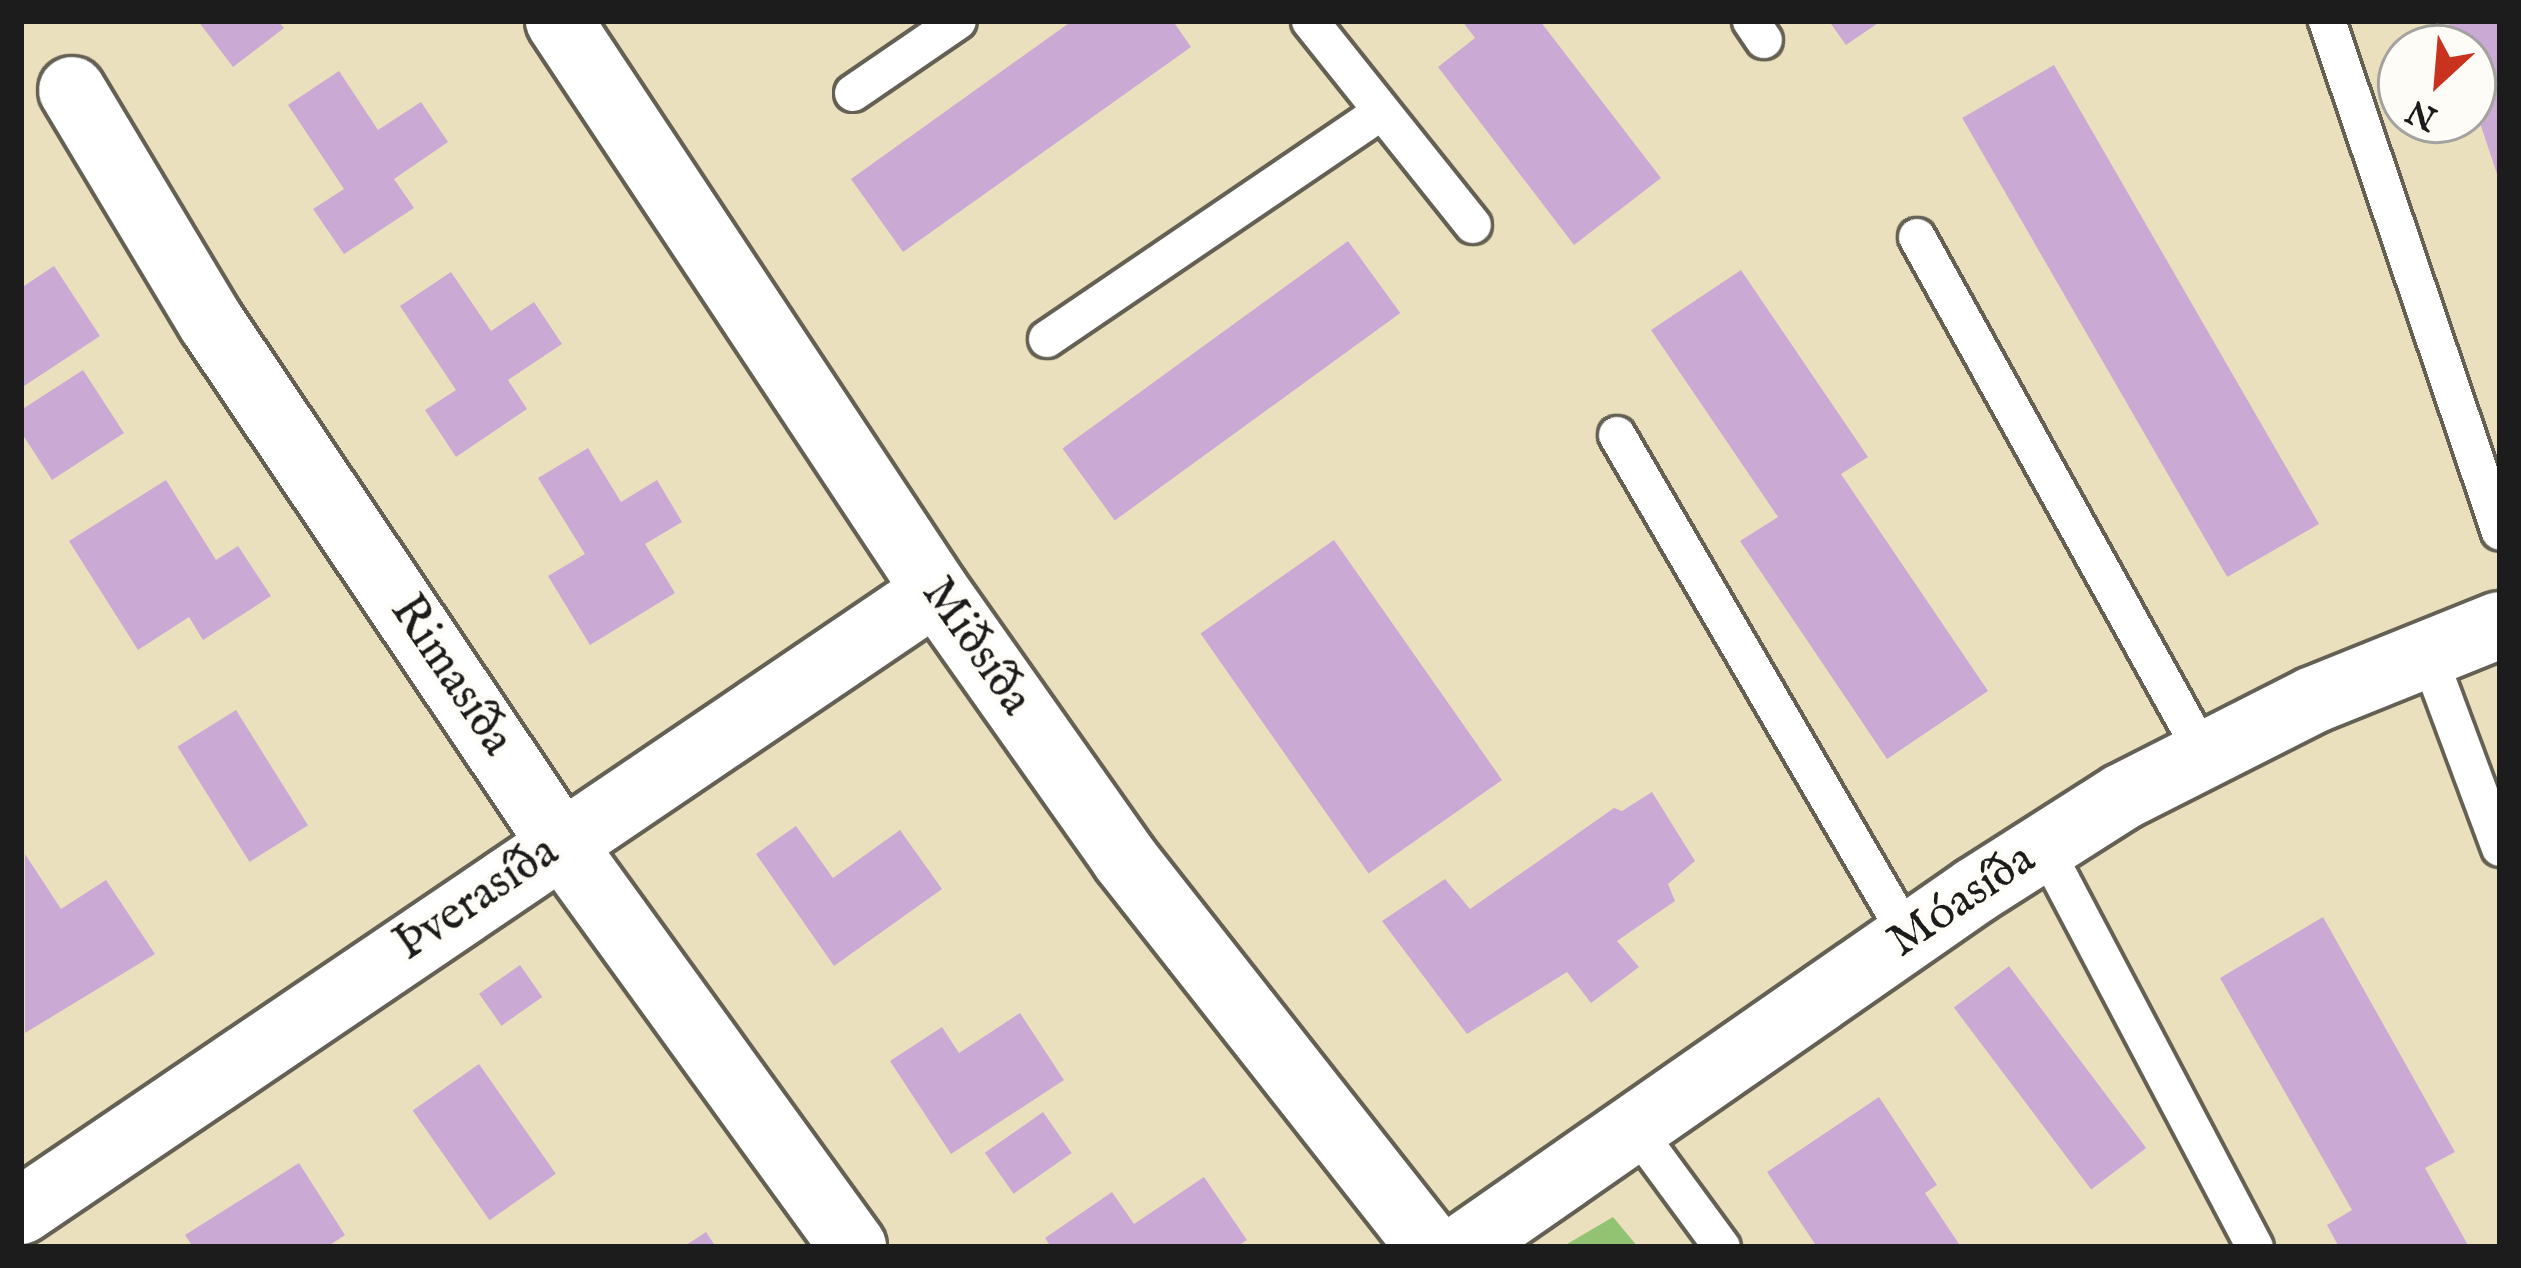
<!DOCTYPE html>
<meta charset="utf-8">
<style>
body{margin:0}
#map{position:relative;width:2521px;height:1268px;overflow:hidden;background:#ebe0bd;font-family:"IM FELL English",serif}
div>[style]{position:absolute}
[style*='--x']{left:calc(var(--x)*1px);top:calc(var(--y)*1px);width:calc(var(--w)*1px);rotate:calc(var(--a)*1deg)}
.green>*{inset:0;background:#92c373}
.building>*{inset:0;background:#caaad5;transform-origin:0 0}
.roads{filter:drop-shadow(3px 0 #646154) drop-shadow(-3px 0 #646154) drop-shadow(0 3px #646154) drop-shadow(0 -3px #646154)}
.lane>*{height:36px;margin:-18px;padding:0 18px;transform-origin:18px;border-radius:18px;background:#fff}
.street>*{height:66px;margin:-33px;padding:0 33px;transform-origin:33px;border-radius:33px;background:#fff}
span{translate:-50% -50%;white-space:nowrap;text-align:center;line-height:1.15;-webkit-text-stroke:9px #fdfcf7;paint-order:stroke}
.street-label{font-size:48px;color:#1c1c1c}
.frame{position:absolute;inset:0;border:24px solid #1c1c1c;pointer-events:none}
.north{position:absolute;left:2377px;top:24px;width:120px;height:120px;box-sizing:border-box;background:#fdfcf7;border:3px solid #a3a29f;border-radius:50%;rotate:206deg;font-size:33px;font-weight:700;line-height:48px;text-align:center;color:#1c1c1c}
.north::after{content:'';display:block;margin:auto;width:42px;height:54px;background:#c8321e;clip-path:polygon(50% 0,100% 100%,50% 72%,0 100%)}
</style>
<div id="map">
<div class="green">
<div style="clip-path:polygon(1613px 1217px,1638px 1247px,1562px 1247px)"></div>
</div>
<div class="building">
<div style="clip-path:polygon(198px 21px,278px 21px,284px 28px,233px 67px)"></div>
<div style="clip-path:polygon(1072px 21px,1173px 21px,1191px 47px,903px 252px,851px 179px)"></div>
<div style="clip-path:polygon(1462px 21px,1540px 21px,1661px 178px,1574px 245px,1438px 67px,1475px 38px)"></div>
<div style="clip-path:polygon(1829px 21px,1881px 21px,1846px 45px)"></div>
<div style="clip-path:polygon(2448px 21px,2500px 21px,2500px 183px,2473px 102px,2473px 48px,2456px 48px)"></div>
<div style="left:2054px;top:65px;width:530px;height:106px;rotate:60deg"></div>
<div style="clip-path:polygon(339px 71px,378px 130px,421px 102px,448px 142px,394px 179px,414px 208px,344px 254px,313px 209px,344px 189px,288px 105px)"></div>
<div style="left:1348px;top:241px;width:89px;height:353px;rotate:54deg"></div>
<div style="clip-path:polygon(54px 266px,100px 336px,21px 388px,21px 288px)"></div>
<div style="clip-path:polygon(1741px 270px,1868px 457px,1841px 474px,1988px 691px,1887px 759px,1740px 541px,1778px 517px,1651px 330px)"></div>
<div style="clip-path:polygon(451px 272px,491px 331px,534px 302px,562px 344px,508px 380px,527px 409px,456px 457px,425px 410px,456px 390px,400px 306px)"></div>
<div style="clip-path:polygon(83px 370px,124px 433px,52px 480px,21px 432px,21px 410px)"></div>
<div style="clip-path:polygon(588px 448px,621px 502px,657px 480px,682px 522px,645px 544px,675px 593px,590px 645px,548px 576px,585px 554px,538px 478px)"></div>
<div style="clip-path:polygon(166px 480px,216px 560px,238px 546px,271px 596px,203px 640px,189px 617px,138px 650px,69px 541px)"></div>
<div style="left:1334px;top:540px;width:293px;height:163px;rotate:55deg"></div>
<div style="left:236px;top:710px;width:136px;height:69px;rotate:58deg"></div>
<div style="clip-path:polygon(1652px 792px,1695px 861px,1668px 884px,1675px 901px,1617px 941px,1639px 967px,1591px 1003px,1567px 972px,1467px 1034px,1382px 921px,1445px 879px,1470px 909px,1614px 808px,1622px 811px)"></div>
<div style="clip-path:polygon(796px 826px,833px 878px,900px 830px,942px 889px,834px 966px,756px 854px)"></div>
<div style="clip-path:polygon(25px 854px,61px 909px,106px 880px,155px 954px,25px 1033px)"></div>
<div style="clip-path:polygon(2323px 917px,2455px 1152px,2425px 1168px,2469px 1247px,2339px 1247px,2327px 1225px,2352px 1210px,2220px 978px)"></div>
<div style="left:520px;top:965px;width:39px;height:50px;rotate:55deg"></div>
<div style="left:2009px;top:966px;width:228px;height:69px;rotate:53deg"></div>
<div style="clip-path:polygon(1020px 1013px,1064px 1080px,951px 1154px,890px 1061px,942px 1027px,959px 1053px)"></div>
<div style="left:479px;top:1064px;width:134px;height:81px;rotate:55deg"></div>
<div style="clip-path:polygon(1879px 1097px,1937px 1185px,1925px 1193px,1961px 1247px,1817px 1247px,1767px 1172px)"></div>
<div style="left:1043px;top:1112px;width:50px;height:71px;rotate:55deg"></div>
<div style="clip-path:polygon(299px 1163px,345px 1235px,327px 1247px,193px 1247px,185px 1235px)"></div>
<div style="clip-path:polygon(1204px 1177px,1247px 1240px,1236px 1247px,1051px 1247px,1045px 1238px,1112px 1192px,1134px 1224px)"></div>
<div style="clip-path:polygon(706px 1232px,716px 1247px,683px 1247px)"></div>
</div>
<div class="roads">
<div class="lane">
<div style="--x:1310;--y:21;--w:261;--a:51.4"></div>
<div style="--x:1751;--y:21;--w:23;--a:56"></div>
<div style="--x:2327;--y:21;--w:539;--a:71.3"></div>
<div style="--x:853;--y:93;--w:127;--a:-34.4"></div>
<div style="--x:1917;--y:237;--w:590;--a:61"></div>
<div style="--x:1047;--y:339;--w:400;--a:-34.2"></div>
<div style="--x:1617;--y:435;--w:582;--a:59.86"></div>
<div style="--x:2427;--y:652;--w:209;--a:69.6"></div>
<div style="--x:2043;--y:845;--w:454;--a:62.2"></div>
<div style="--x:1633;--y:1126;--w:150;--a:53.7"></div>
</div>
<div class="street">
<div style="--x:559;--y:21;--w:683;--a:56.52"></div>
<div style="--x:936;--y:591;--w:327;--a:54.8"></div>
<div style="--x:1124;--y:858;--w:495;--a:51.8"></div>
<div style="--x:72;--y:90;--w:270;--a:59.1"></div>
<div style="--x:211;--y:322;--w:628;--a:56.11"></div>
<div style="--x:561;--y:843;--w:498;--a:54.1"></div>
<div style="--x:21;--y:1211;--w:1105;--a:-34.12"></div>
<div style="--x:1463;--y:1247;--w:625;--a:-34.83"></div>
<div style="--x:1976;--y:890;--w:173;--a:-32.5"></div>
<div style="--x:2122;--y:797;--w:214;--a:-26.9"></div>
<div style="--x:2313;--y:700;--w:201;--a:-21.9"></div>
</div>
</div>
<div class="street-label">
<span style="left:976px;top:647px;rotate:55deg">Miðsíða</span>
<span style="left:451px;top:676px;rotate:56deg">Rimasíða</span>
<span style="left:477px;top:899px;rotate:-34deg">Þverasíða</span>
<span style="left:1962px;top:901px;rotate:-34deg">Móasíða</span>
</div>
<div class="frame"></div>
<div class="north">N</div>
</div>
